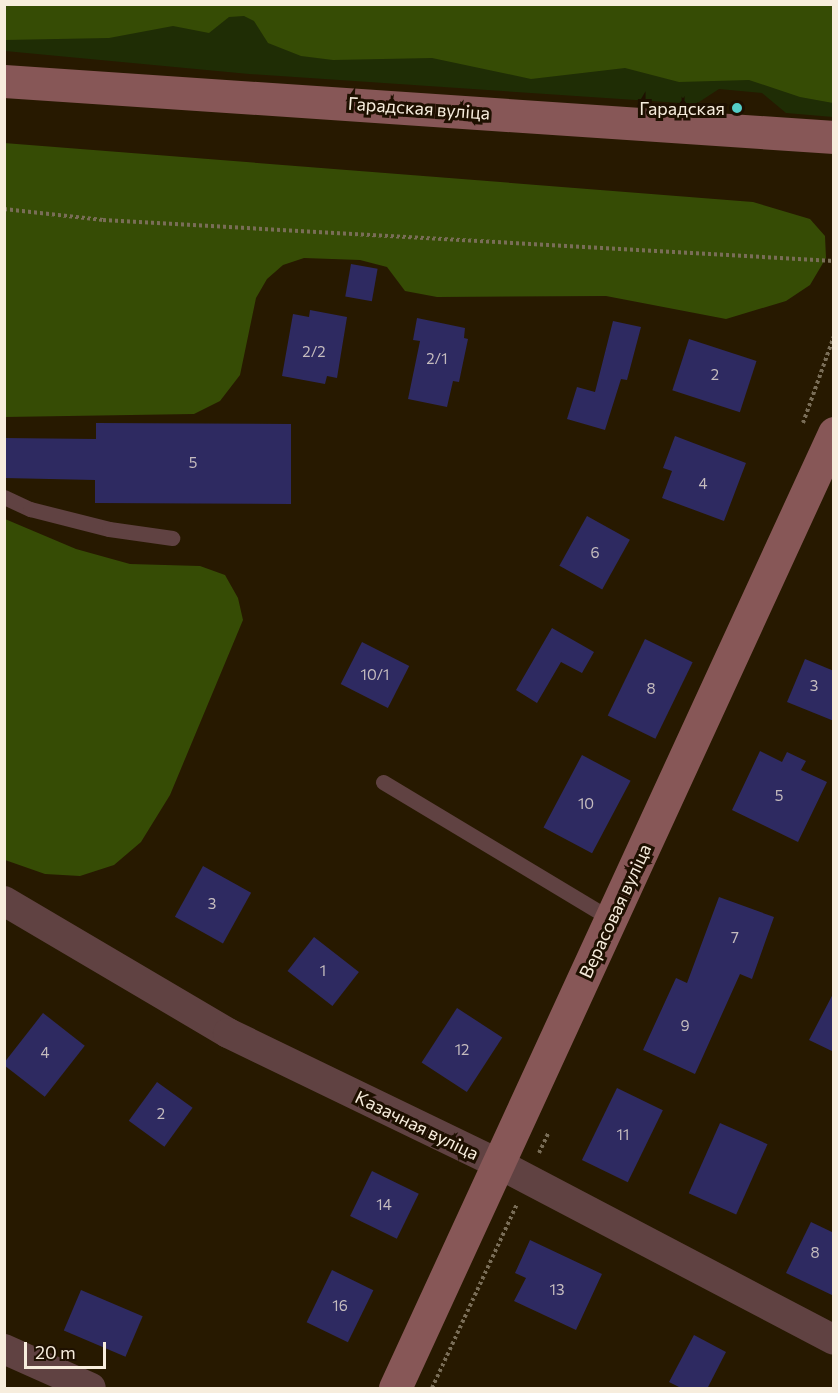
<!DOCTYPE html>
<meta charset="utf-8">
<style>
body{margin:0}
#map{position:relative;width:838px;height:1393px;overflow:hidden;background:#271900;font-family:Commissioner,sans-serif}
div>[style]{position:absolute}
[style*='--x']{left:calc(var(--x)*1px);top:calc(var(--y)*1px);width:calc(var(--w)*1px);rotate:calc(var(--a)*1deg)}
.green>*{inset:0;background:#1f2d05}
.forest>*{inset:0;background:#364c05}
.building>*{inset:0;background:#2e2a61;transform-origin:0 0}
.path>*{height:4px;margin-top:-2px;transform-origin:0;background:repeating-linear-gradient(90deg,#796d57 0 3px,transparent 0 6px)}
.lane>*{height:15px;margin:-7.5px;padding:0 7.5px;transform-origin:7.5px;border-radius:7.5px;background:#604242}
.street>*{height:30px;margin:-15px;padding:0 15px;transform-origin:15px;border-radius:15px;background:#604242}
.secondary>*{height:33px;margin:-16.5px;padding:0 16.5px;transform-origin:16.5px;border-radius:16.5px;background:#875757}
.dots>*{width:16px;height:16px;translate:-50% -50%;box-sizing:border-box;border:3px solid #1e1000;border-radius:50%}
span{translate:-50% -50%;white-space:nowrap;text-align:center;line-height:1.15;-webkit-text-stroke:6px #1e1000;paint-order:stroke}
.number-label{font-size:15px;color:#c5bcbe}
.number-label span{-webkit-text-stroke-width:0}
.street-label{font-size:18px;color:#f7eddd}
.poi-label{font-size:18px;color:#f7eddd}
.right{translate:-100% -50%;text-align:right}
.frame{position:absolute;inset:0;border:6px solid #f7eddd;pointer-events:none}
.scale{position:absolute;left:24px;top:1342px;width:82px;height:27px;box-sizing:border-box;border:3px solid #f7eddd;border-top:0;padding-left:8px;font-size:18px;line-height:21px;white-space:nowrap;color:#f7eddd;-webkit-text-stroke:4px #1e1000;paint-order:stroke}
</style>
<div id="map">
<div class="green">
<div style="clip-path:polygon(4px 5px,833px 5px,833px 117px,786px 113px,762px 93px,719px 89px,696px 104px,249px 74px,5px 51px)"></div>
</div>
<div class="forest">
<div style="clip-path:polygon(4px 5px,833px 5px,833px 103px,800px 97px,749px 80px,679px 82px,625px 68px,531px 79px,432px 58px,333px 60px,301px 56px,268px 43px,254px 21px,244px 16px,229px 17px,209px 33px,173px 26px,109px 38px,5px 40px)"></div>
<div style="clip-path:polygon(4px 143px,753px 202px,810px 219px,825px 236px,826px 258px,810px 285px,786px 301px,726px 319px,606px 296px,437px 297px,405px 291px,387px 267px,360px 260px,304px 258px,283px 265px,267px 279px,256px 298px,240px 375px,220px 401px,194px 414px,5px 417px)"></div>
<div style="clip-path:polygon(5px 519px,76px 549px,130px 564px,200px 566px,225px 575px,238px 598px,243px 620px,170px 795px,141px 842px,114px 865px,80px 876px,45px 874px,5px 860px)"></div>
</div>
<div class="building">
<div style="left:351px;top:264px;width:27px;height:33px;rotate:10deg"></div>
<div style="clip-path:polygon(310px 310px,347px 317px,337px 378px,327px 376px,325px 384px,282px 376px,293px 314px,309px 317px)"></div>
<div style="clip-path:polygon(417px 318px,465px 328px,464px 338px,468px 339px,459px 382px,453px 381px,447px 407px,408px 399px,420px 341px,413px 340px)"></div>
<div style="clip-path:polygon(613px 321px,641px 327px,627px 380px,621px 379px,605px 430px,567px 419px,577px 387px,595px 392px)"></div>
<div style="left:689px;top:339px;width:71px;height:54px;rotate:18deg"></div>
<div style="clip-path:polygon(96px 423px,291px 424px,291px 504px,95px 503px,95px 480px,4px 478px,4px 438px,96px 439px)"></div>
<div style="clip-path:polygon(675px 436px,746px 463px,724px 521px,662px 498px,672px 471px,663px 468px)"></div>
<div style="left:587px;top:516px;width:49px;height:57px;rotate:29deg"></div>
<div style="clip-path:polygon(552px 628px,594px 652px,582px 673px,561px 662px,537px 703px,516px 690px)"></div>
<div style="left:645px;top:639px;width:53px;height:85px;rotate:26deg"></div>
<div style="left:362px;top:642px;width:53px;height:47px;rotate:27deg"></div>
<div style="clip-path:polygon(805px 659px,834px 671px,834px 721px,787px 702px)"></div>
<div style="clip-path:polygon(760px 751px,782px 762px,787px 752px,806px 761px,801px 770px,827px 782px,798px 842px,732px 810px)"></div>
<div style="left:582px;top:755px;width:55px;height:82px;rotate:28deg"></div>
<div style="left:203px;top:866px;width:55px;height:58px;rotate:29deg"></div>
<div style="clip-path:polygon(719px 897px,774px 917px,752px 979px,740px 974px,695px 1074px,643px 1050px,676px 978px,687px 983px)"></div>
<div style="left:314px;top:937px;width:57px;height:43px;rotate:38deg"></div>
<div style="clip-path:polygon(834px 992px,834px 1052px,809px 1040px)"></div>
<div style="left:457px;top:1008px;width:54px;height:65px;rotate:33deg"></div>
<div style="left:43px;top:1013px;width:53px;height:65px;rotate:38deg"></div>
<div style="left:157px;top:1082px;width:44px;height:48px;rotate:36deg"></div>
<div style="left:617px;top:1088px;width:51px;height:80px;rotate:26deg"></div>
<div style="left:720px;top:1123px;width:52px;height:77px;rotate:24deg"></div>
<div style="left:372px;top:1171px;width:52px;height:50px;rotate:26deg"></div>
<div style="clip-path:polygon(811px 1222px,834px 1233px,834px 1296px,786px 1273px)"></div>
<div style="clip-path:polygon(530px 1240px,602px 1274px,576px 1330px,514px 1301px,526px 1278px,515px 1273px)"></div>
<div style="left:332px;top:1270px;width:46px;height:58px;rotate:26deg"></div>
<div style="left:81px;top:1290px;width:67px;height:44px;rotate:23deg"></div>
<div style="clip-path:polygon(694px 1335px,726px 1352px,707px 1389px,683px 1389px,669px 1382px)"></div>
</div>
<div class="path">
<div style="--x:4;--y:209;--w:100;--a:6.3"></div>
<div style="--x:103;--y:220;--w:732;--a:3.21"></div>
<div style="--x:803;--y:423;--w:92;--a:-70.4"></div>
<div style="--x:539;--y:1153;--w:23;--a:-65"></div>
<div style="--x:432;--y:1388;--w:203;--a:-65.2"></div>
</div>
<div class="lane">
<div style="--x:4;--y:497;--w:29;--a:25"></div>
<div style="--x:30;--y:509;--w:81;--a:14.2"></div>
<div style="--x:109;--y:529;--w:64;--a:8.1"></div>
<div style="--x:383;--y:782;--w:266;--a:31"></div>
</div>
<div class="street">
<div style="--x:4;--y:901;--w:260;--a:30.5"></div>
<div style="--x:228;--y:1033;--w:301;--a:25.8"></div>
<div style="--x:499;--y:1164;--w:378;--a:27.7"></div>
<div style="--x:4;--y:1349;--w:95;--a:24.1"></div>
</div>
<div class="secondary">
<div style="--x:4;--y:81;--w:832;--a:3.86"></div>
<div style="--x:395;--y:1388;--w:1051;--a:-65.31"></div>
</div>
<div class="dots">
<div style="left:737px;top:108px;background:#54cdc8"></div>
</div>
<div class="number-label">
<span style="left:314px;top:352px">2/2</span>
<span style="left:437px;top:359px">2/1</span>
<span style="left:715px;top:375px">2</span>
<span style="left:193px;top:463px">5</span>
<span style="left:703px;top:484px">4</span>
<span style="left:595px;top:553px">6</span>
<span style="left:375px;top:675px">10/1</span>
<span style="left:814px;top:686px">3</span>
<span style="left:651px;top:689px">8</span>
<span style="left:779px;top:796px">5</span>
<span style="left:586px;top:804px">10</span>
<span style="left:212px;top:904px">3</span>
<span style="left:735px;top:938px">7</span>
<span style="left:323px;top:971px">1</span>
<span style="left:685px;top:1026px">9</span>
<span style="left:462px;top:1050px">12</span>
<span style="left:45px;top:1053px">4</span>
<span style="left:161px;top:1114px">2</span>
<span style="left:623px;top:1135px">11</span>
<span style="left:384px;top:1205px">14</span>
<span style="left:815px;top:1253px">8</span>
<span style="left:557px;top:1290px">13</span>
<span style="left:340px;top:1306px">16</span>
</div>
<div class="street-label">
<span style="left:419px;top:108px;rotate:4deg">Гарадская вуліца</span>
<span style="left:615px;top:911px;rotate:-65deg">Верасовая вуліца</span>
<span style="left:417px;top:1125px;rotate:26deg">Казачная вуліца</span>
</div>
<div class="poi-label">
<span class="right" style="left:725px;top:108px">Гарадская</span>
</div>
<div class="frame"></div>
<div class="scale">20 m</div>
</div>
